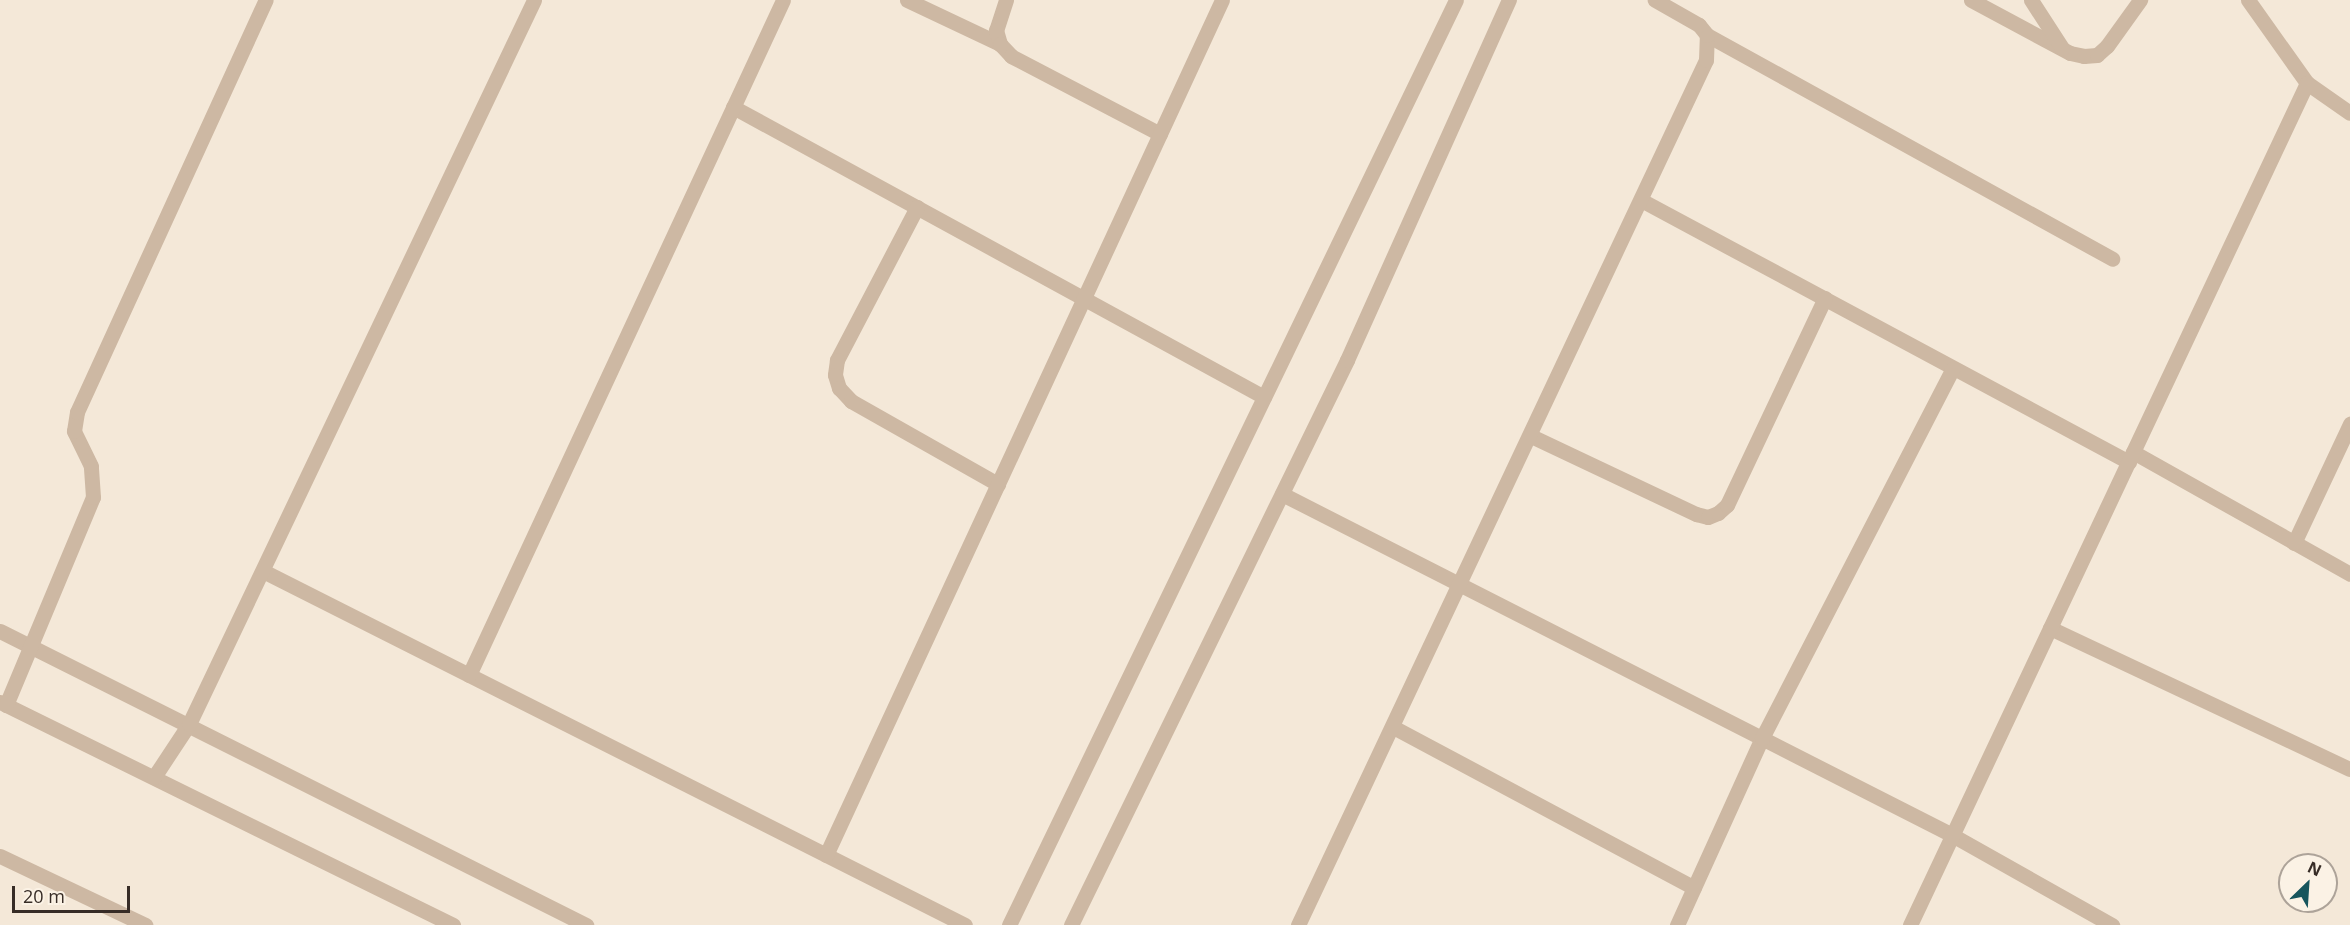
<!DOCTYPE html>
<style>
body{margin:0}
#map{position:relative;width:2350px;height:925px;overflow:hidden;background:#f4e8d8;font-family:"Open Sans",sans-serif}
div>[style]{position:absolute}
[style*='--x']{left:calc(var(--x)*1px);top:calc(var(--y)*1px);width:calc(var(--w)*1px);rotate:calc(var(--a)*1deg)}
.minor>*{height:15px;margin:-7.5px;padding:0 7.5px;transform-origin:7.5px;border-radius:7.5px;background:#cdb8a3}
span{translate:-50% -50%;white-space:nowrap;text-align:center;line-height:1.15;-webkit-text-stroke:4.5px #fbf2e5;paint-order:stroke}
.north{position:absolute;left:2278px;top:853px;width:60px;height:60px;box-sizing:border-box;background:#fbf2e5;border:2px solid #ada399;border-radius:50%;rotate:25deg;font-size:16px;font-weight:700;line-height:24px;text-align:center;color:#372c26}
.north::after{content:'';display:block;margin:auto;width:21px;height:27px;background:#17565d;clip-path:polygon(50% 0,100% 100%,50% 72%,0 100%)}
.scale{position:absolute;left:12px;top:886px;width:118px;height:27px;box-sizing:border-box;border:3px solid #372c26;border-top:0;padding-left:8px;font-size:18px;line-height:21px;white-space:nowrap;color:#372c26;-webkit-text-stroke:4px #fbf2e5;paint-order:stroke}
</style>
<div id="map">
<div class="minor">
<div style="--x:907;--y:0;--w:103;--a:25.3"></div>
<div style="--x:1006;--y:0;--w:32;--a:108"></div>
<div style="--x:996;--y:30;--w:15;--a:74"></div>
<div style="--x:1000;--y:44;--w:16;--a:47"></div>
<div style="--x:1011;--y:56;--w:168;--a:27.6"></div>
<div style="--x:1971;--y:0;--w:112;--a:28.2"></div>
<div style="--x:2070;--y:53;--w:14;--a:12"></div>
<div style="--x:2084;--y:56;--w:13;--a:-4"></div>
<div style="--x:2097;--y:55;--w:13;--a:-42"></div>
<div style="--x:2107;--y:46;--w:57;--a:-54.3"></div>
<div style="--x:2031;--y:0;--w:57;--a:57.1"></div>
<div style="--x:2248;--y:0;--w:102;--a:54.6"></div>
<div style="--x:2307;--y:83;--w:52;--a:34.9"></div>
<div style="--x:1707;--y:35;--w:463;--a:28.9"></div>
<div style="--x:733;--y:107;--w:605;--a:28.64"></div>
<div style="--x:1641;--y:200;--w:554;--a:28.23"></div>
<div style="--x:917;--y:207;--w:173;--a:117.6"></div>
<div style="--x:837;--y:360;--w:15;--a:98"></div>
<div style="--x:835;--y:375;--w:14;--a:73"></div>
<div style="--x:839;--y:388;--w:18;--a:47"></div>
<div style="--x:851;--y:401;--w:169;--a:29.5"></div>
<div style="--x:1531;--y:436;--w:183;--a:25.3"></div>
<div style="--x:1696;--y:514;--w:12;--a:14"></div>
<div style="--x:1708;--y:517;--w:11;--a:-22"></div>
<div style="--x:1718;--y:513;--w:12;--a:-42"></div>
<div style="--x:1727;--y:505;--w:229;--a:-64.7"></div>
<div style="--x:2133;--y:452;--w:249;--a:29.3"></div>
<div style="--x:1282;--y:494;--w:752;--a:26.97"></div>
<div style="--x:1952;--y:835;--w:184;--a:29.4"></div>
<div style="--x:2294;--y:543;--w:132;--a:-64.8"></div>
<div style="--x:263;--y:571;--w:786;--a:26.76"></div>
<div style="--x:2050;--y:628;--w:331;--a:25.2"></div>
<div style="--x:0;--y:631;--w:656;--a:26.64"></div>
<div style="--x:469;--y:675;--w:744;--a:-65.05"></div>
<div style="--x:0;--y:702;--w:505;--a:26.21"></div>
<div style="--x:6;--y:705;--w:225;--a:-67.3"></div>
<div style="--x:93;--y:497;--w:31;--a:-94"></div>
<div style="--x:91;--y:466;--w:39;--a:-116"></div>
<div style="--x:74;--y:431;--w:19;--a:-81"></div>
<div style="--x:77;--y:412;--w:453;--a:-65.4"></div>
<div style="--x:1393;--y:727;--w:341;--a:28.1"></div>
<div style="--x:154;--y:777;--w:64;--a:-56.6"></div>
<div style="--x:189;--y:724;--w:802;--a:-64.52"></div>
<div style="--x:826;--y:855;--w:942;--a:-65.15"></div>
<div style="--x:0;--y:856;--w:161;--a:25.4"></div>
<div style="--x:1009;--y:925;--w:1027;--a:-64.21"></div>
<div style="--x:1071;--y:925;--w:629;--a:-63.96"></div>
<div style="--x:1347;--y:360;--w:395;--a:-65.8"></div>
<div style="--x:1298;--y:925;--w:956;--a:-64.75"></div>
<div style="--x:1706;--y:60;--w:25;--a:-88"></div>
<div style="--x:1707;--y:35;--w:13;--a:-129"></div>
<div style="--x:1699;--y:25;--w:51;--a:-150.4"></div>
<div style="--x:1677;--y:925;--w:205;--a:-65.6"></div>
<div style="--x:1762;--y:738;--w:416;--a:-62.7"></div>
<div style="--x:1910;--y:925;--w:931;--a:-64.76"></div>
</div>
<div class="north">N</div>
<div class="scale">20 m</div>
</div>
